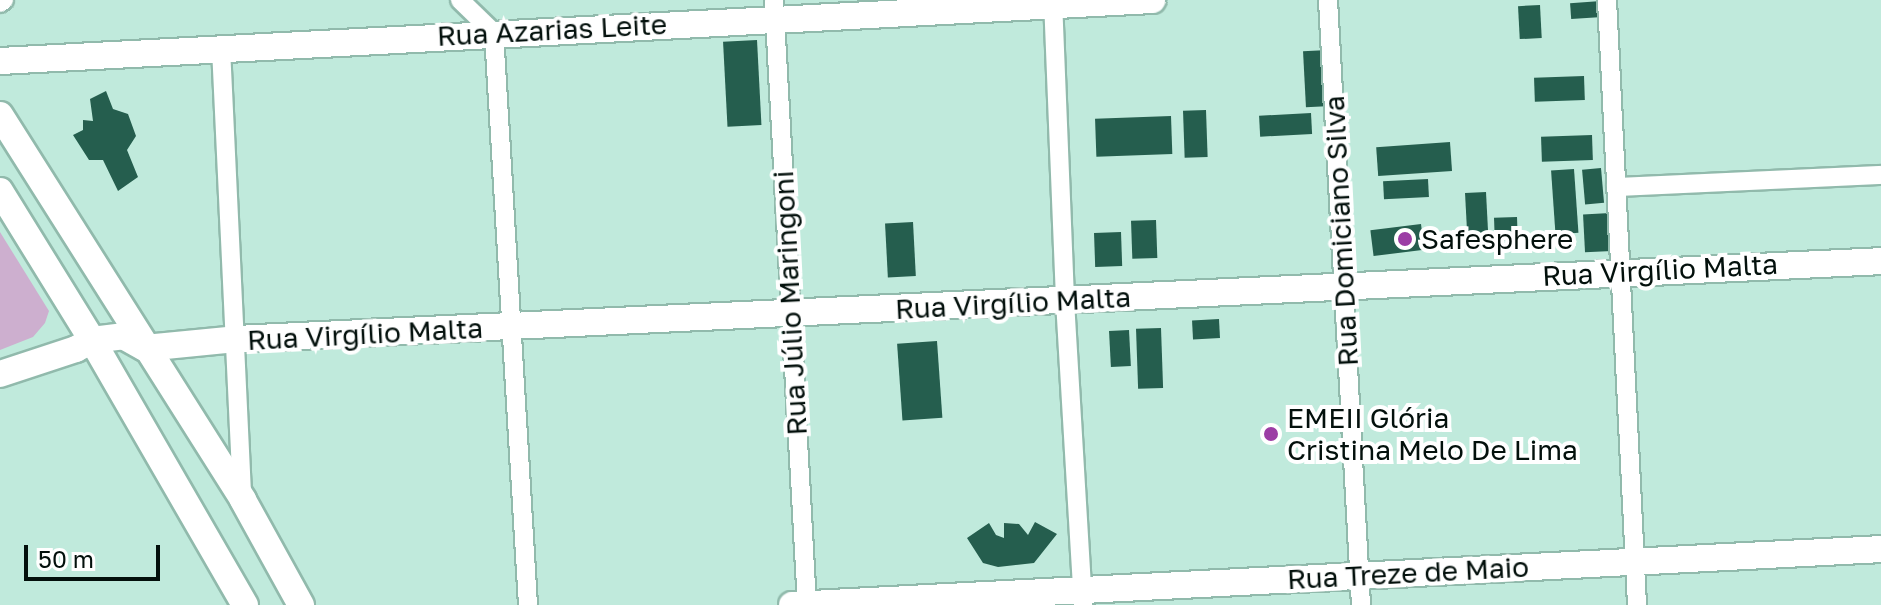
<!DOCTYPE html>
<meta charset="utf-8">
<style>
body{margin:0}
#map{position:relative;width:1881px;height:605px;overflow:hidden;background:#c0eadc;font-family:"Golos Text",sans-serif}
div>[style]{position:absolute}
[style*='--x']{left:calc(var(--x)*1px);top:calc(var(--y)*1px);width:calc(var(--w)*1px);rotate:calc(var(--a)*1deg)}
.green>*{inset:0;background:#cdafcf}
.building>*{inset:0;background:#255e4e;transform-origin:0 0}
.roads{filter:drop-shadow(2px 0 #91baac) drop-shadow(-2px 0 #91baac) drop-shadow(0 2px #91baac) drop-shadow(0 -2px #91baac)}
.street>*{height:18px;margin:-9px;padding:0 9px;transform-origin:9px;border-radius:9px;background:#fff}
.secondary>*{height:26px;margin:-13px;padding:0 13px;transform-origin:13px;border-radius:13px;background:#fff}
.dots>*{width:22px;height:22px;translate:-50% -50%;box-sizing:border-box;border:4px solid #fff;border-radius:50%}
span{translate:-50% -50%;white-space:nowrap;text-align:center;line-height:1.15;-webkit-text-stroke:8px #fff;paint-order:stroke}
.street-label{font-size:28px;color:#03100c}
.poi-label{font-size:28px;color:#03100c}
.left{translate:0 -50%;text-align:left}
.scale{position:absolute;left:24px;top:545px;width:136px;height:36px;box-sizing:border-box;border:4px solid #03100c;border-top:0;padding-left:10px;font-size:24px;line-height:28px;white-space:nowrap;color:#03100c;-webkit-text-stroke:6px #fff;paint-order:stroke}
</style>
<div id="map">
<div class="green">
<div style="clip-path:polygon(0 232px,49px 311px,45px 323px,33px 337px,0 350px)"></div>
</div>
<div class="building">
<div style="left:1601px;top:1px;width:16px;height:31px;rotate:86deg"></div>
<div style="left:1540px;top:5px;width:33px;height:22px;rotate:87deg"></div>
<div style="left:757px;top:40px;width:85px;height:34px;rotate:87deg"></div>
<div style="left:1328px;top:50px;width:56px;height:25px;rotate:87deg"></div>
<div style="left:1584px;top:76px;width:24px;height:50px;rotate:88deg"></div>
<div style="clip-path:polygon(106px 91px,113px 109px,128px 114px,136px 136px,127px 150px,138px 177px,118px 191px,103px 160px,89px 160px,73px 135px,83px 130px,83px 120px,93px 121px,90px 99px)"></div>
<div style="left:1206px;top:110px;width:47px;height:23px;rotate:88deg"></div>
<div style="left:1311px;top:113px;width:21px;height:52px;rotate:87deg"></div>
<div style="left:1171px;top:116px;width:38px;height:76px;rotate:88deg"></div>
<div style="left:1592px;top:135px;width:25px;height:51px;rotate:88deg"></div>
<div style="left:1450px;top:142px;width:29px;height:74px;rotate:86deg"></div>
<div style="left:1601px;top:168px;width:35px;height:19px;rotate:85deg"></div>
<div style="left:1574px;top:169px;width:64px;height:23px;rotate:86deg"></div>
<div style="left:1428px;top:179px;width:18px;height:45px;rotate:87deg"></div>
<div style="left:1486px;top:192px;width:57px;height:21px;rotate:87deg"></div>
<div style="left:1610px;top:213px;width:38px;height:27px;rotate:87deg"></div>
<div style="left:1517px;top:217px;width:23px;height:23px;rotate:88deg"></div>
<div style="left:1156px;top:220px;width:38px;height:25px;rotate:88deg"></div>
<div style="left:913px;top:222px;width:54px;height:28px;rotate:87deg"></div>
<div style="left:1421px;top:224px;width:26px;height:51px;rotate:83deg"></div>
<div style="left:1121px;top:232px;width:34px;height:27px;rotate:88deg"></div>
<div style="left:1219px;top:319px;width:19px;height:27px;rotate:87deg"></div>
<div style="left:1161px;top:328px;width:60px;height:25px;rotate:88deg"></div>
<div style="left:1129px;top:330px;width:36px;height:20px;rotate:87deg"></div>
<div style="left:937px;top:341px;width:77px;height:40px;rotate:86deg"></div>
<div style="clip-path:polygon(1035px 522px,1057px 534px,1034px 563px,998px 567px,983px 563px,967px 538px,989px 523px,996px 535px,1004px 538px,1004px 523px,1019px 524px,1028px 535px)"></div>
</div>
<div class="roads">
<div class="street">
<div style="--x:460;--y:0;--w:47;--a:44.1"></div>
<div style="--x:494;--y:33;--w:573;--a:86.6"></div>
<div style="--x:774;--y:0;--w:606;--a:86.88"></div>
<div style="--x:1053;--y:0;--w:301;--a:87.7"></div>
<div style="--x:1065;--y:301;--w:305;--a:86.6"></div>
<div style="--x:1328;--y:0;--w:606;--a:86.88"></div>
<div style="--x:1607;--y:0;--w:606;--a:87.16"></div>
<div style="--x:0;--y:3;--w:5;--a:-37"></div>
<div style="--x:221;--y:48;--w:450;--a:87.3"></div>
<div style="--x:1616;--y:187;--w:265;--a:-2.6"></div>
</div>
<div class="secondary">
<div style="--x:0;--y:61;--w:1154;--a:-3.03"></div>
<div style="--x:0;--y:115;--w:455;--a:57.7"></div>
<div style="--x:243;--y:500;--w:120;--a:61.1"></div>
<div style="--x:0;--y:191;--w:175;--a:58.3"></div>
<div style="--x:92;--y:340;--w:306;--a:60"></div>
<div style="--x:145;--y:348;--w:91;--a:-5.6"></div>
<div style="--x:236;--y:339;--w:1647;--a:-2.71"></div>
<div style="--x:0;--y:374;--w:80;--a:-18.2"></div>
<div style="--x:76;--y:349;--w:18;--a:-29"></div>
<div style="--x:92;--y:340;--w:31;--a:-7"></div>
<div style="--x:123;--y:336;--w:25;--a:29"></div>
<div style="--x:792;--y:605;--w:1090;--a:-2.94"></div>
</div>
</div>
<div class="dots">
<div style="left:1405px;top:239px;background:#9c3da5"></div>
<div style="left:1271px;top:434px;background:#9c3da5"></div>
</div>
<div class="street-label">
<span style="left:552px;top:30px;rotate:-3deg">Rua Azarias Leite</span>
<span style="left:1341px;top:231px;rotate:-93deg">Rua Domiciano Silva</span>
<span style="left:1660px;top:270px;rotate:-3deg">Rua Virgílio Malta</span>
<span style="left:790px;top:303px;rotate:-93deg">Rua Júlio Maringoni</span>
<span style="left:1013px;top:303px;rotate:-3deg">Rua Virgílio Malta</span>
<span style="left:365px;top:334px;rotate:-3deg">Rua Virgílio Malta</span>
<span style="left:1408px;top:573px;rotate:-3deg">Rua Treze de Maio</span>
</div>
<div class="poi-label">
<span class="left" style="left:1421px;top:239px">Safesphere</span>
<span class="left" style="left:1287px;top:434px">EMEII Glória<br>Cristina Melo De Lima</span>
</div>
<div class="scale">50 m</div>
</div>
